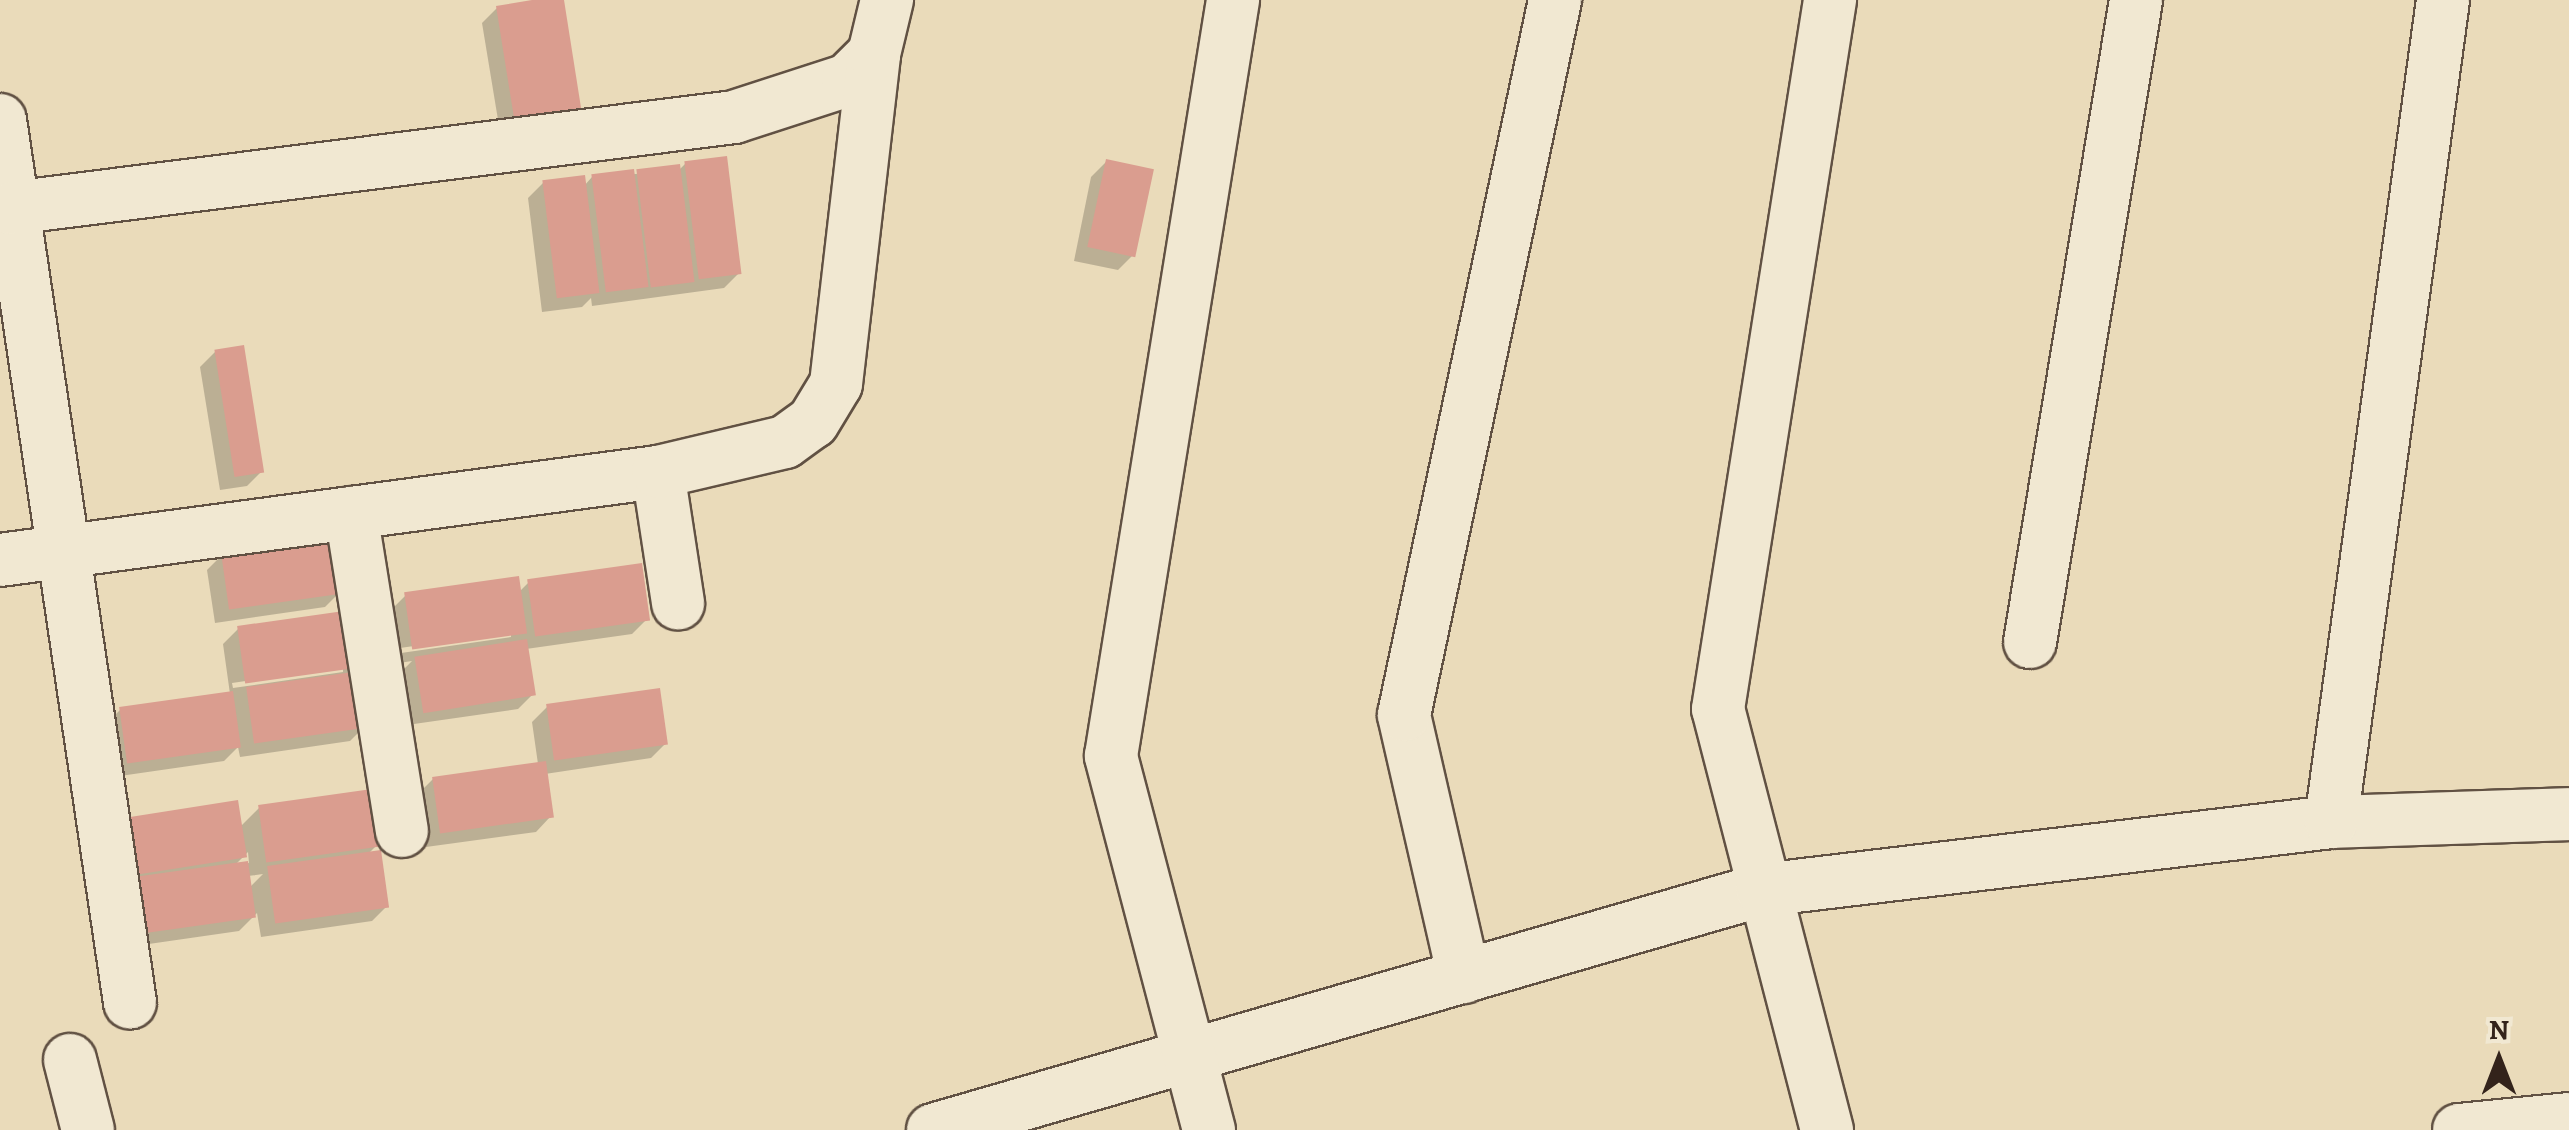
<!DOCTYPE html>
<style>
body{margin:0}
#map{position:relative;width:2569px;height:1130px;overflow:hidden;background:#eadbba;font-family:Alegreya,serif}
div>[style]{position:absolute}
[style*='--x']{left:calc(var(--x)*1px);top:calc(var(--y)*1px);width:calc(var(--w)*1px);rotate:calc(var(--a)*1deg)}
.shadow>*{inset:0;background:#0003}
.building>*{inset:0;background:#da9d8f;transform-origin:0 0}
.roads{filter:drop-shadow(2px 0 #615143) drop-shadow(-2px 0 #615143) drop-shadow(0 2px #615143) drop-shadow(0 -2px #615143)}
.minor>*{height:52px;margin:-26px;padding:0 26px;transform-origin:26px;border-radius:26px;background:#f1e8d2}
span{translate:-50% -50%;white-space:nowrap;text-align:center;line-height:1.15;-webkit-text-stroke:9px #f1e8d2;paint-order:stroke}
.north{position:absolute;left:2449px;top:1010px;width:100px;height:100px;-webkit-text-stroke:8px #f1e8d2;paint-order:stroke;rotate:0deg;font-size:28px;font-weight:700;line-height:40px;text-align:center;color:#33231b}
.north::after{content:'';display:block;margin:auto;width:35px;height:45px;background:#33231b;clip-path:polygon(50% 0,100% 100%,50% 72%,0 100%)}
</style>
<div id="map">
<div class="shadow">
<div style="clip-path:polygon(561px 0,579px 113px,501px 138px,482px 23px,497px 8px)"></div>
<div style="clip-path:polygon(1106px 162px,1133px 255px,1118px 270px,1074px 261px,1091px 177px)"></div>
<div style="clip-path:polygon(685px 164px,739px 273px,724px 288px,592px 306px,591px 298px,582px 307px,542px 312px,528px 198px,543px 183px,584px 186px,592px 177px,678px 171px)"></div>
<div style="clip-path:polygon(215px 352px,262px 471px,247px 486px,220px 490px,200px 367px)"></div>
<div style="clip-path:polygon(222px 555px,340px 592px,325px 607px,215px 623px,207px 570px)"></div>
<div style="clip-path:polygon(evenodd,529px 582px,647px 619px,632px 634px,526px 649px,533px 694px,518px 709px,407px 725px,400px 673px,412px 661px,399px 663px,391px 610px,406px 595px,519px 592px,529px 582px,511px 632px,511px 637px,401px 653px,400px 648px,511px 632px)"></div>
<div style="clip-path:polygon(evenodd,238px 629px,356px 666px,347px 675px,365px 726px,350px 741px,240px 757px,238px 747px,224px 761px,113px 777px,105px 725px,120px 710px,230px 694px,223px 644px,238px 629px,343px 667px,343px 672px,233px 688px,232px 683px,343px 667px)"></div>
<div style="clip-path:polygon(547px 707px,666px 743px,651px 758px,545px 774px,551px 816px,536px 832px,426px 847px,418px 794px,433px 779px,538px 764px,532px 722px)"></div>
<div style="clip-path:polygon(evenodd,259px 808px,377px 845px,368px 854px,387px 906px,372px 921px,261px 937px,257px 913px,239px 931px,128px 947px,111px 834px,240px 827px,259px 808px,248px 852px,249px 863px,235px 865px,248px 852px,259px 808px,263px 874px,249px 888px,248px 876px,263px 874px)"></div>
</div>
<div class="building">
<div style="clip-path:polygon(532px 0,564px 0,582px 114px,515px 124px,496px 6px)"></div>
<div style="left:727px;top:156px;width:119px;height:43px;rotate:83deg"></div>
<div style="left:1106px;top:159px;width:49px;height:90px;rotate:12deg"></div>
<div style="left:680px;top:164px;width:119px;height:44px;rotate:83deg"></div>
<div style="left:634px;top:169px;width:119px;height:43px;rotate:83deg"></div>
<div style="left:585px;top:175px;width:119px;height:43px;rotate:83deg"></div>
<div style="left:244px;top:345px;width:129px;height:30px;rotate:81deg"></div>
<div style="left:335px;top:537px;width:57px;height:115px;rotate:82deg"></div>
<div style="left:642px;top:563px;width:58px;height:116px;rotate:82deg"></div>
<div style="left:519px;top:576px;width:58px;height:116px;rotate:82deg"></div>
<div style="left:351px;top:610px;width:58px;height:115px;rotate:82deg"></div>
<div style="left:527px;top:639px;width:57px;height:114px;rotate:81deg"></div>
<div style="left:360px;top:671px;width:57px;height:115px;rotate:82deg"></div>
<div style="left:660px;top:688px;width:57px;height:115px;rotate:82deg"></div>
<div style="left:233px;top:691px;width:57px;height:115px;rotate:82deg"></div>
<div style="left:546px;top:761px;width:57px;height:115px;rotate:82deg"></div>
<div style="left:372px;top:789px;width:58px;height:115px;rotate:82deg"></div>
<div style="left:238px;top:800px;width:58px;height:114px;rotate:81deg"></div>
<div style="left:381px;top:850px;width:58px;height:115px;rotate:82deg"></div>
<div style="left:248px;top:861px;width:57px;height:115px;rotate:82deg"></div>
</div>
<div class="roads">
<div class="minor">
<div style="--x:0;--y:120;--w:892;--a:81.62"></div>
<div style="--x:12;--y:208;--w:728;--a:-7.18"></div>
<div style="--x:734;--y:117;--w:120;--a:-18"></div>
<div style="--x:848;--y:80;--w:37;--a:-45"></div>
<div style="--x:658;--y:472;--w:133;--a:81.3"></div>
<div style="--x:351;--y:513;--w:322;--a:80.9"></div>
<div style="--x:0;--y:560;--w:664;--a:-7.62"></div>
<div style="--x:658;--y:472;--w:130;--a:-13.3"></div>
<div style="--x:785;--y:442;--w:34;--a:-36"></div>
<div style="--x:813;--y:422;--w:44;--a:-58.8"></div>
<div style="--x:836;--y:384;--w:332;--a:-83.4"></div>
<div style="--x:874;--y:54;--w:56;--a:-76.5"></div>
<div style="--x:2030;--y:642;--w:651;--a:-80.62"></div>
<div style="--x:2331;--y:822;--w:238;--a:-1.9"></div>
<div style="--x:1464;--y:977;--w:269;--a:-102.9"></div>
<div style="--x:1404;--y:715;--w:731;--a:-78.07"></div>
<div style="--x:70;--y:1060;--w:72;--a:75.6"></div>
<div style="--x:933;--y:1130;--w:863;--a:-16.15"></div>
<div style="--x:1762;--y:890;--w:573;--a:-6.81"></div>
<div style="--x:2331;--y:822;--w:830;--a:-82.24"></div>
<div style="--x:1209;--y:1130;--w:387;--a:-104.7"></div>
<div style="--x:1111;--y:756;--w:766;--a:-80.83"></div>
<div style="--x:1827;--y:1130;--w:435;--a:-104.5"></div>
<div style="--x:1718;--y:709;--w:718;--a:-81.02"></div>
<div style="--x:2459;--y:1130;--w:111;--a:-5.7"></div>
</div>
</div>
<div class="north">N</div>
</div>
